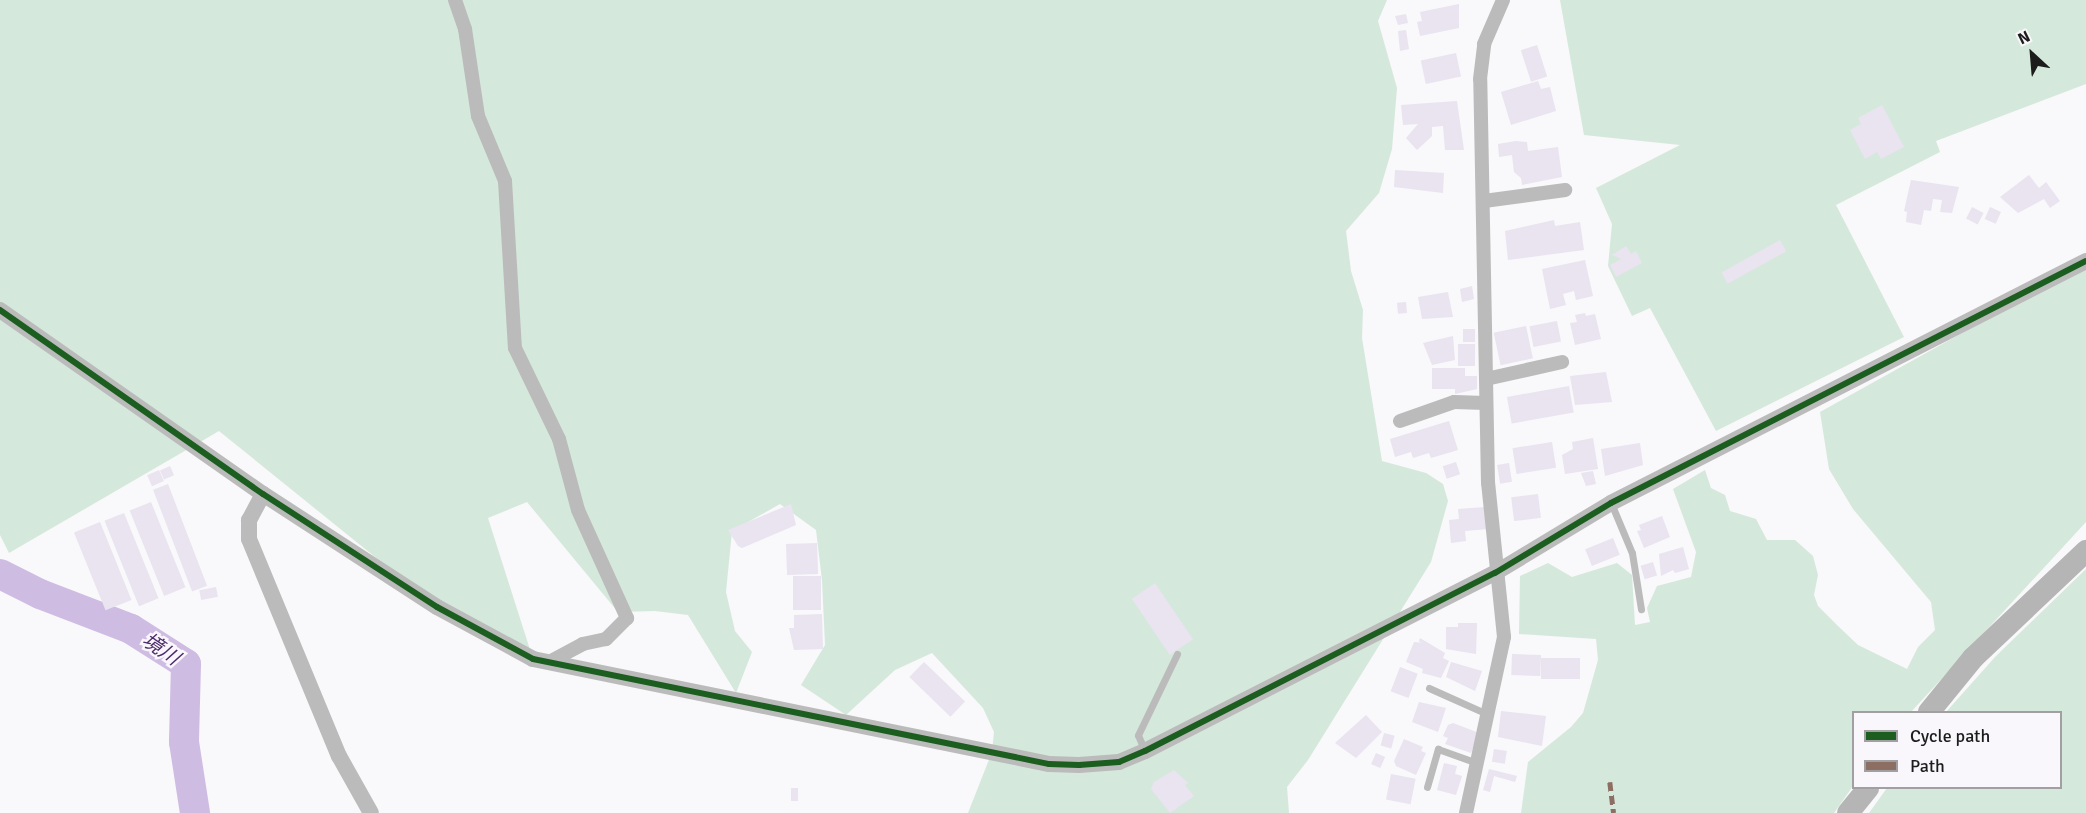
<!DOCTYPE html>
<meta charset="utf-8">
<style>
body{margin:0}
#map{position:relative;width:2086px;height:813px;overflow:hidden;background:#f9f8fa;font-family:Signika,"Noto Sans JP",sans-serif}
div>[style]{position:absolute}
[style*='--x']{left:calc(var(--x)*1px);top:calc(var(--y)*1px);width:calc(var(--w)*1px);rotate:calc(var(--a)*1deg)}
.green>*{inset:0;background:#d5e8dc}
.river>*{height:30px;margin:-15px;padding:0 15px;transform-origin:15px;border-radius:15px;background:#cebce3}
.building>*{inset:0;background:#e9e4ef;transform-origin:0 0}
.service>*{height:7px;margin:-3.5px;padding:0 3.5px;transform-origin:3.5px;border-radius:3.5px;background:#bbb}
.minor>*{height:14px;margin:-7px;padding:0 7px;transform-origin:7px;border-radius:7px;background:#bbb}
.tertiary>*{height:16px;margin:-8px;padding:0 8px;transform-origin:8px;border-radius:8px;background:#bbb}
.trunk>*{height:22px;margin:-11px;padding:0 11px;transform-origin:11px;border-radius:11px;background:#b6b5b6}
.quiet>*{height:4.5px;margin-top:-2.25px;transform-origin:0;background:repeating-linear-gradient(90deg,#8d6e63 0 9px,transparent 0 13.5px)}
.cycleway>*{height:6px;margin:-3px;padding:0 3px;transform-origin:3px;border-radius:3px;background:#1b5e20}
span{translate:-50% -50%;white-space:nowrap;text-align:center;line-height:1.15;-webkit-text-stroke:5px #f9f7fb;paint-order:stroke}
.water-label{font-size:20px;color:#4b2a6a;font-style:italic}
.legend{position:absolute;left:1852px;top:711px;width:210px;height:78px;box-sizing:border-box;background:#f9f7fb;border:2px solid #a19fa2;margin:0;padding:8px 10px;list-style:none;font-size:18px;color:#1c1c1d}
.legend li{display:flex;align-items:center;gap:12px;height:30px}
.legend b{width:30px;border:2px solid #a19fa2}
.north{position:absolute;left:2002px;top:24px;width:60px;height:60px;-webkit-text-stroke:4px #f9f7fb;paint-order:stroke;rotate:334deg;font-size:16px;font-weight:700;line-height:24px;text-align:center;color:#1c1c1d}
.north::after{content:'';display:block;margin:auto;width:21px;height:27px;background:#1c1c1d;clip-path:polygon(50% 0,100% 100%,50% 72%,0 100%)}
</style>
<div id="map">
<div class="green">
<div style="clip-path:polygon(0 0,1387px 0,1378px 21px,1397px 88px,1392px 149px,1379px 193px,1346px 231px,1351px 271px,1363px 310px,1362px 338px,1382px 461px,1426px 473px,1443px 484px,1448px 501px,1431px 562px,1308px 760px,1287px 787px,1289px 813px,968px 813px,992px 752px,994px 732px,983px 708px,932px 653px,895px 670px,846px 715px,801px 685px,825px 645px,822px 580px,816px 530px,780px 504px,732px 531px,726px 592px,735px 631px,752px 652px,736px 693px,688px 615px,655px 611px,618px 612px,527px 502px,488px 518px,533px 659px,437px 607px,219px 431px,9px 553px,0 535px)"></div>
<div style="clip-path:polygon(1560px 0,2086px 0,2086px 84px,1936px 141px,1940px 152px,1836px 205px,1904px 337px,1716px 431px,1650px 308px,1632px 316px,1608px 266px,1612px 224px,1596px 188px,1680px 145px,1584px 135px)"></div>
<div style="clip-path:polygon(2086px 264px,2086px 522px,1911px 712px,1854px 712px,1853px 786px,1834px 813px,1521px 813px,1528px 762px,1571px 727px,1583px 713px,1598px 660px,1596px 639px,1519px 634px,1520px 576px,1548px 563px,1572px 577px,1617px 563px,1632px 575px,1635px 625px,1650px 622px,1647px 608px,1657px 586px,1691px 577px,1696px 552px,1673px 489px,1705px 470px,1711px 488px,1725px 495px,1730px 511px,1756px 519px,1767px 540px,1795px 540px,1813px 556px,1818px 575px,1814px 595px,1818px 606px,1838px 626px,1858px 645px,1907px 669px,1918px 647px,1935px 630px,1931px 602px,1853px 509px,1829px 469px,1820px 412px)"></div>
<div style="clip-path:polygon(2086px 569px,2086px 813px,1869px 813px,1887px 788px,2060px 788px,2060px 712px,1946px 712px,1996px 656px)"></div>
</div>
<div class="river">
<div style="--x:0;--y:574;--w:45;--a:26.6"></div>
<div style="--x:40;--y:594;--w:97;--a:21"></div>
<div style="--x:131;--y:629;--w:65;--a:32.5"></div>
<div style="--x:186;--y:664;--w:78;--a:91.5"></div>
<div style="--x:184;--y:742;--w:72;--a:81.2"></div>
</div>
<div class="building">
<div style="clip-path:polygon(1459px 4px,1459px 28px,1420px 36px,1417px 22px,1422px 21px,1420px 12px)"></div>
<div style="clip-path:polygon(1406px 14px,1408px 23px,1398px 25px,1395px 16px)"></div>
<div style="clip-path:polygon(1406px 30px,1409px 49px,1400px 51px,1398px 31px)"></div>
<div style="left:1537px;top:45px;width:33px;height:17px;rotate:72deg"></div>
<div style="left:1456px;top:53px;width:24px;height:36px;rotate:78deg"></div>
<div style="clip-path:polygon(1538px 81px,1541px 89px,1550px 87px,1556px 111px,1511px 125px,1501px 92px)"></div>
<div style="clip-path:polygon(1457px 101px,1464px 150px,1445px 150px,1443px 126px,1432px 127px,1432px 136px,1417px 150px,1406px 138px,1418px 124px,1403px 125px,1401px 105px)"></div>
<div style="clip-path:polygon(1882px 105px,1904px 147px,1881px 159px,1877px 152px,1865px 159px,1850px 130px,1861px 124px,1858px 118px)"></div>
<div style="clip-path:polygon(1516px 141px,1527px 142px,1528px 151px,1558px 147px,1562px 177px,1522px 185px,1521px 178px,1514px 172px,1512px 155px,1499px 157px,1498px 144px)"></div>
<div style="clip-path:polygon(1395px 170px,1444px 173px,1443px 193px,1394px 187px)"></div>
<div style="clip-path:polygon(2029px 175px,2039px 188px,2046px 182px,2060px 201px,2050px 208px,2044px 199px,2018px 213px,2000px 197px)"></div>
<div style="clip-path:polygon(1911px 180px,1959px 187px,1952px 213px,1940px 212px,1942px 200px,1933px 199px,1931px 211px,1924px 210px,1921px 225px,1906px 222px,1907px 212px,1904px 211px)"></div>
<div style="left:1972px;top:207px;width:13px;height:13px;rotate:27deg"></div>
<div style="left:1990px;top:207px;width:12px;height:13px;rotate:24deg"></div>
<div style="clip-path:polygon(1554px 220px,1555px 226px,1580px 222px,1584px 250px,1508px 260px,1505px 231px)"></div>
<div style="left:1780px;top:240px;width:13px;height:67px;rotate:61deg"></div>
<div style="clip-path:polygon(1626px 246px,1631px 254px,1636px 251px,1642px 263px,1616px 277px,1610px 265px,1621px 259px,1612px 255px)"></div>
<div style="clip-path:polygon(1585px 260px,1593px 296px,1576px 300px,1574px 291px,1563px 294px,1566px 305px,1550px 309px,1542px 269px)"></div>
<div style="clip-path:polygon(1472px 286px,1474px 299px,1462px 302px,1460px 289px)"></div>
<div style="clip-path:polygon(1448px 292px,1453px 317px,1422px 319px,1418px 297px)"></div>
<div style="left:1406px;top:302px;width:11px;height:9px;rotate:85deg"></div>
<div style="clip-path:polygon(1585px 313px,1586px 316px,1595px 314px,1601px 339px,1575px 345px,1570px 323px,1577px 322px,1575px 315px)"></div>
<div style="left:1557px;top:321px;width:21px;height:28px;rotate:79deg"></div>
<div style="left:1526px;top:326px;width:33px;height:33px;rotate:78deg"></div>
<div style="left:1475px;top:329px;width:13px;height:12px;rotate:90deg"></div>
<div style="clip-path:polygon(1453px 336px,1455px 360px,1432px 365px,1423px 343px)"></div>
<div style="left:1458px;top:344px;width:17px;height:22px"></div>
<div style="clip-path:polygon(1432px 368px,1465px 368px,1465px 376px,1477px 376px,1477px 389px,1455px 394px,1455px 389px,1432px 389px)"></div>
<div style="clip-path:polygon(1606px 372px,1612px 402px,1575px 405px,1570px 376px)"></div>
<div style="left:1569px;top:386px;width:27px;height:63px;rotate:80deg"></div>
<div style="clip-path:polygon(1449px 421px,1458px 450px,1431px 458px,1429px 453px,1413px 458px,1411px 452px,1395px 457px,1390px 439px)"></div>
<div style="clip-path:polygon(1593px 438px,1598px 469px,1565px 474px,1562px 455px,1573px 449px,1572px 442px)"></div>
<div style="left:1552px;top:442px;width:26px;height:40px;rotate:81deg"></div>
<div style="clip-path:polygon(1640px 443px,1643px 465px,1605px 476px,1601px 449px)"></div>
<div style="left:1456px;top:462px;width:13px;height:14px;rotate:72deg"></div>
<div style="left:1509px;top:463px;width:19px;height:12px;rotate:81deg"></div>
<div style="left:170px;top:466px;width:10px;height:11px;rotate:66deg"></div>
<div style="left:159px;top:470px;width:12px;height:13px;rotate:66deg"></div>
<div style="clip-path:polygon(1593px 471px,1596px 484px,1586px 486px,1581px 473px)"></div>
<div style="left:168px;top:484px;width:109px;height:16px;rotate:69deg"></div>
<div style="left:1538px;top:494px;width:24px;height:27px;rotate:83deg"></div>
<div style="left:151px;top:502px;width:92px;height:23px;rotate:68deg"></div>
<div style="clip-path:polygon(791px 504px,796px 525px,742px 548px,738px 546px,728px 530px)"></div>
<div style="clip-path:polygon(1486px 507px,1488px 529px,1465px 531px,1466px 541px,1451px 543px,1449px 520px,1459px 519px,1458px 509px)"></div>
<div style="left:124px;top:513px;width:92px;height:21px;rotate:68deg"></div>
<div style="clip-path:polygon(1662px 516px,1670px 537px,1644px 548px,1637px 531px,1641px 530px,1639px 525px)"></div>
<div style="left:100px;top:522px;width:84px;height:28px;rotate:68deg"></div>
<div style="left:1613px;top:538px;width:18px;height:30px;rotate:68deg"></div>
<div style="left:817px;top:543px;width:31px;height:31px;rotate:88deg"></div>
<div style="clip-path:polygon(1683px 547px,1689px 569px,1675px 573px,1673px 570px,1661px 576px,1659px 554px)"></div>
<div style="left:1653px;top:562px;width:14px;height:13px;rotate:73deg"></div>
<div style="left:793px;top:576px;width:28px;height:34px"></div>
<div style="left:1155px;top:583px;width:68px;height:28px;rotate:56deg"></div>
<div style="left:216px;top:587px;width:10px;height:17px;rotate:79deg"></div>
<div style="clip-path:polygon(822px 614px,823px 649px,794px 650px,789px 628px,794px 628px,794px 615px)"></div>
<div style="clip-path:polygon(1458px 623px,1477px 623px,1476px 654px,1446px 649px,1446px 627px,1458px 627px)"></div>
<div style="clip-path:polygon(1420px 638px,1445px 653px,1443px 658px,1449px 661px,1441px 678px,1422px 673px,1423px 669px,1406px 662px,1414px 642px,1423px 643px,1419px 642px)"></div>
<div style="left:1512px;top:654px;width:29px;height:21px;rotate:2deg"></div>
<div style="left:1541px;top:658px;width:39px;height:21px"></div>
<div style="left:924px;top:662px;width:57px;height:21px;rotate:44deg"></div>
<div style="clip-path:polygon(1451px 662px,1482px 671px,1475px 691px,1446px 677px)"></div>
<div style="left:1400px;top:667px;width:19px;height:26px;rotate:21deg"></div>
<div style="clip-path:polygon(1419px 702px,1446px 708px,1438px 732px,1412px 722px)"></div>
<div style="clip-path:polygon(1501px 711px,1546px 716px,1542px 746px,1498px 737px)"></div>
<div style="clip-path:polygon(1366px 715px,1382px 732px,1356px 758px,1335px 743px)"></div>
<div style="clip-path:polygon(1453px 723px,1479px 733px,1471px 753px,1445px 744px,1448px 738px,1443px 736px,1448px 725px)"></div>
<div style="left:1384px;top:733px;width:11px;height:13px;rotate:15deg"></div>
<div style="clip-path:polygon(1404px 739px,1423px 747px,1421px 751px,1426px 753px,1416px 775px,1396px 766px,1394px 761px)"></div>
<div style="left:1494px;top:749px;width:13px;height:13px;rotate:9deg"></div>
<div style="left:1376px;top:753px;width:10px;height:12px;rotate:24deg"></div>
<div style="clip-path:polygon(1444px 763px,1457px 766px,1455px 774px,1462px 776px,1456px 795px,1437px 790px)"></div>
<div style="clip-path:polygon(1489px 769px,1517px 776px,1515px 782px,1494px 776px,1490px 792px,1483px 790px)"></div>
<div style="clip-path:polygon(1174px 770px,1188px 783px,1185px 785px,1194px 796px,1170px 813px,1151px 789px,1154px 782px)"></div>
<div style="left:1391px;top:774px;width:25px;height:26px;rotate:11deg"></div>
<div style="left:791px;top:788px;width:7px;height:13px"></div>
</div>
<div class="service">
<div style="--x:1611;--y:503;--w:54;--a:67.2"></div>
<div style="--x:1632;--y:553;--w:57;--a:80.9"></div>
<div style="--x:1429;--y:688;--w:64;--a:24.1"></div>
<div style="--x:1145;--y:751;--w:17;--a:-114"></div>
<div style="--x:1138;--y:735;--w:90;--a:-64.3"></div>
<div style="--x:1427;--y:787;--w:40;--a:-74"></div>
<div style="--x:1438;--y:749;--w:41;--a:19.7"></div>
</div>
<div class="minor">
<div style="--x:455;--y:0;--w:31;--a:71"></div>
<div style="--x:465;--y:29;--w:88;--a:81.5"></div>
<div style="--x:478;--y:116;--w:70;--a:67.4"></div>
<div style="--x:505;--y:181;--w:167;--a:86.6"></div>
<div style="--x:515;--y:348;--w:101;--a:64.2"></div>
<div style="--x:559;--y:439;--w:73;--a:75"></div>
<div style="--x:578;--y:510;--w:119;--a:65.6"></div>
<div style="--x:627;--y:618;--w:30;--a:135"></div>
<div style="--x:606;--y:639;--w:24;--a:168"></div>
<div style="--x:583;--y:644;--w:38;--a:152"></div>
<div style="--x:1484;--y:201;--w:82;--a:-7.7"></div>
<div style="--x:1486;--y:379;--w:78;--a:-12.6"></div>
<div style="--x:1400;--y:421;--w:57;--a:-19.4"></div>
<div style="--x:1454;--y:402;--w:32;--a:2"></div>
<div style="--x:1466;--y:813;--w:180;--a:-77.8"></div>
<div style="--x:1504;--y:637;--w:155;--a:-95.9"></div>
<div style="--x:1488;--y:483;--w:404;--a:-91.1"></div>
<div style="--x:1480;--y:79;--w:35;--a:-83"></div>
<div style="--x:1484;--y:44;--w:48;--a:-66.6"></div>
</div>
<div class="tertiary">
<div style="--x:0;--y:310;--w:321;--a:35"></div>
<div style="--x:263;--y:494;--w:207;--a:33"></div>
<div style="--x:437;--y:607;--w:109;--a:28.4"></div>
<div style="--x:533;--y:659;--w:527;--a:11.5"></div>
<div style="--x:1049;--y:764;--w:30;--a:2"></div>
<div style="--x:1079;--y:765;--w:40;--a:-4.3"></div>
<div style="--x:1119;--y:762;--w:28;--a:-23"></div>
<div style="--x:1145;--y:751;--w:393;--a:-27"></div>
<div style="--x:1495;--y:573;--w:135;--a:-31.1"></div>
<div style="--x:1611;--y:503;--w:533;--a:-27"></div>
<div style="--x:263;--y:494;--w:30;--a:118"></div>
<div style="--x:249;--y:520;--w:19;--a:90"></div>
<div style="--x:249;--y:539;--w:235;--a:67.5"></div>
<div style="--x:339;--y:756;--w:65;--a:60.7"></div>
</div>
<div class="trunk">
<div style="--x:1929;--y:712;--w:70;--a:-50.8"></div>
<div style="--x:1973;--y:658;--w:156;--a:-43.4"></div>
<div style="--x:1848;--y:813;--w:32;--a:-51"></div>
</div>
<div class="quiet">
<div style="--x:1610;--y:782;--w:31;--a:83"></div>
</div>
<div class="cycleway">
<div style="--x:0;--y:310;--w:321;--a:35"></div>
<div style="--x:263;--y:494;--w:207;--a:33"></div>
<div style="--x:437;--y:607;--w:109;--a:28.4"></div>
<div style="--x:533;--y:659;--w:527;--a:11.5"></div>
<div style="--x:1049;--y:764;--w:30;--a:2"></div>
<div style="--x:1079;--y:765;--w:40;--a:-4.3"></div>
<div style="--x:1119;--y:762;--w:28;--a:-23"></div>
<div style="--x:1145;--y:751;--w:393;--a:-27"></div>
<div style="--x:1495;--y:573;--w:135;--a:-31.1"></div>
<div style="--x:1611;--y:503;--w:533;--a:-27"></div>
</div>
<div class="water-label">
<span style="left:161px;top:649px;rotate:34deg">境川</span>
</div>
<ul class="legend">
<li><b style="height:8px;background:#1b5e20"></b>Cycle path</li>
<li><b style="height:8px;background:#8d6e63"></b>Path</li>
</ul>
<div class="north">N</div>
</div>
